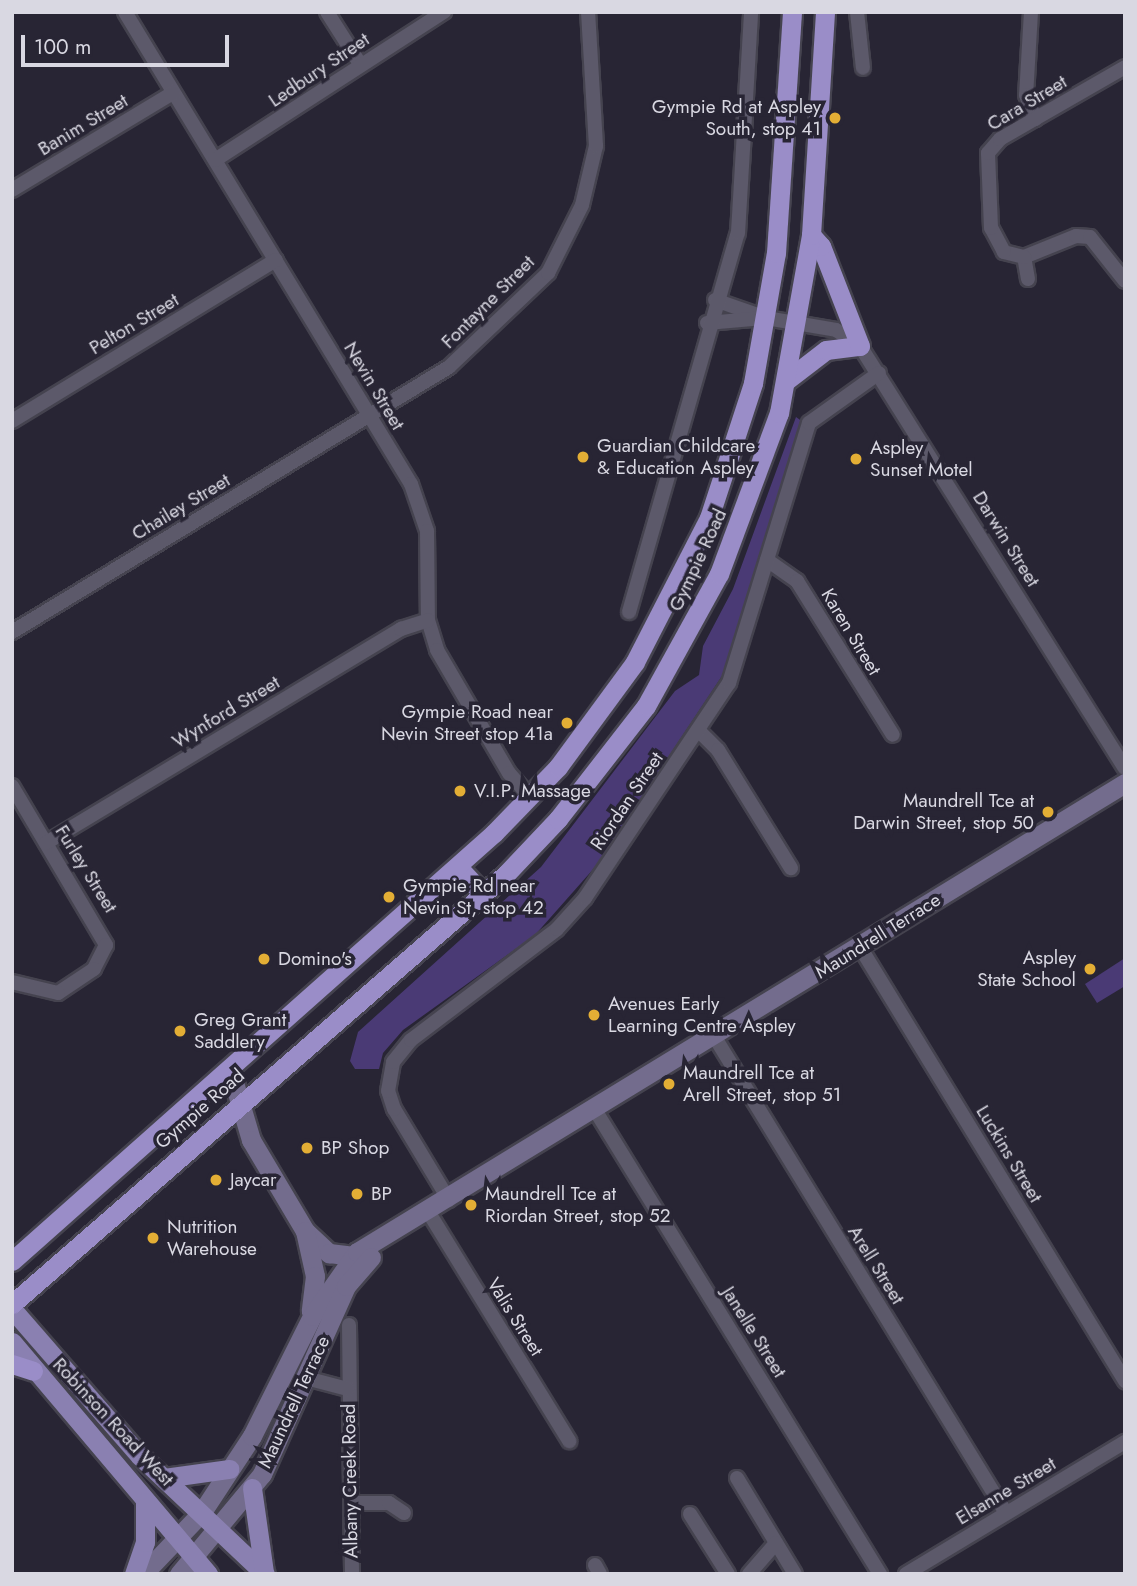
<!DOCTYPE html>
<style>
body{margin:0}
#map{position:relative;width:1137px;height:1586px;overflow:hidden;background:#282534;font-family:Jost,sans-serif}
div>[style]{position:absolute}
[style*='--x']{left:calc(var(--x)*1px);top:calc(var(--y)*1px);width:calc(var(--w)*1px);rotate:calc(var(--a)*1deg)}
.green>*{inset:0;background:#4a3a75}
.roads{filter:drop-shadow(2px 0 #45434f) drop-shadow(-2px 0 #45434f) drop-shadow(0 2px #45434f) drop-shadow(0 -2px #45434f)}
.minor>*{height:14px;margin:-7px;padding:0 7px;transform-origin:7px;border-radius:7px;background:#5c596a}
.secondary>*{height:19px;margin:-9.5px;padding:0 9.5px;transform-origin:9.5px;border-radius:9.5px;background:#736c8d}
.primary>*{height:19px;margin:-9.5px;padding:0 9.5px;transform-origin:9.5px;border-radius:9.5px;background:#8a80b1}
.trunk>*{height:19px;margin:-9.5px;padding:0 9.5px;transform-origin:9.5px;border-radius:9.5px;background:#9a8dc8}
.dots>*{width:19px;height:19px;translate:-50% -50%;box-sizing:border-box;border:4px solid #282534;border-radius:50%}
span{translate:-50% -50%;white-space:nowrap;text-align:center;line-height:1.15;-webkit-text-stroke:7px #282534;paint-order:stroke}
.street-label{font-size:19px;color:#d9d8e2}
.poi-label{font-size:19px;color:#d9d8e2}
.right{translate:-100% -50%;text-align:right}
.left{translate:0 -50%;text-align:left}
.frame{position:absolute;inset:0;border:14px solid #d9d8e2;pointer-events:none}
.scale{position:absolute;left:21px;top:35px;width:208px;height:32px;box-sizing:border-box;border:4px solid #d9d8e2;border-top:0;padding-left:9px;font-size:21px;line-height:24px;white-space:nowrap;color:#d9d8e2;-webkit-text-stroke:5px #282534;paint-order:stroke}
</style>
<div id="map">
<div class="green">
<div style="clip-path:polygon(796px 417px,803px 422px,722px 676px,596px 866px,535px 935px,403px 1030px,383px 1053px,379px 1069px,355px 1069px,350px 1061px,358px 1032px,541px 867px,675px 691px,699px 675px,703px 646px,733px 589px)"></div>
<div style="clip-path:polygon(1125px 958px,1125px 986px,1097px 1003px,1085px 984px)"></div>
</div>
<div class="roads">
<div class="minor">
<div style="--x:125;--y:12;--w:552;--a:58.79"></div>
<div style="--x:411;--y:484;--w:50;--a:71.2"></div>
<div style="--x:427;--y:531;--w:89;--a:89.4"></div>
<div style="--x:428;--y:620;--w:31;--a:73"></div>
<div style="--x:437;--y:650;--w:143;--a:59.7"></div>
<div style="--x:509;--y:773;--w:32;--a:49"></div>
<div style="--x:327;--y:12;--w:62;--a:57.6"></div>
<div style="--x:857;--y:12;--w:56;--a:83.9"></div>
<div style="--x:1031;--y:12;--w:83;--a:93.4"></div>
<div style="--x:1026;--y:95;--w:26;--a:69"></div>
<div style="--x:215;--y:160;--w:273;--a:-32.9"></div>
<div style="--x:12;--y:190;--w:188;--a:-31.1"></div>
<div style="--x:1024;--y:257;--w:56;--a:-22"></div>
<div style="--x:1076;--y:236;--w:14;--a:4"></div>
<div style="--x:1090;--y:237;--w:56;--a:51.5"></div>
<div style="--x:1028;--y:279;--w:22;--a:-100"></div>
<div style="--x:1024;--y:257;--w:21;--a:-166"></div>
<div style="--x:1004;--y:252;--w:27;--a:-118"></div>
<div style="--x:991;--y:228;--w:75;--a:-92.3"></div>
<div style="--x:988;--y:153;--w:18;--a:-49"></div>
<div style="--x:1000;--y:139;--w:144;--a:-29.9"></div>
<div style="--x:715;--y:300;--w:54;--a:19.4"></div>
<div style="--x:766;--y:318;--w:71;--a:9.7"></div>
<div style="--x:836;--y:330;--w:29;--a:34"></div>
<div style="--x:860;--y:346;--w:498;--a:57.9"></div>
<div style="--x:707;--y:323;--w:57;--a:-5"></div>
<div style="--x:12;--y:421;--w:309;--a:-31.4"></div>
<div style="--x:767;--y:560;--w:37;--a:35"></div>
<div style="--x:797;--y:581;--w:181;--a:58.1"></div>
<div style="--x:629;--y:612;--w:394;--a:-74"></div>
<div style="--x:738;--y:233;--w:221;--a:-86.6"></div>
<div style="--x:12;--y:632;--w:511;--a:-31.23"></div>
<div style="--x:449;--y:367;--w:137;--a:-43.5"></div>
<div style="--x:548;--y:273;--w:76;--a:-63.4"></div>
<div style="--x:582;--y:205;--w:61;--a:-76.7"></div>
<div style="--x:596;--y:146;--w:134;--a:-93.4"></div>
<div style="--x:698;--y:730;--w:28;--a:45"></div>
<div style="--x:718;--y:750;--w:139;--a:58.3"></div>
<div style="--x:12;--y:786;--w:185;--a:59.4"></div>
<div style="--x:106;--y:945;--w:27;--a:117"></div>
<div style="--x:94;--y:969;--w:43;--a:146.3"></div>
<div style="--x:58;--y:993;--w:47;--a:-166.6"></div>
<div style="--x:46;--y:843;--w:415;--a:-31.1"></div>
<div style="--x:401;--y:629;--w:28;--a:-18"></div>
<div style="--x:860;--y:947;--w:509;--a:58.59"></div>
<div style="--x:714;--y:1036;--w:559;--a:58.53"></div>
<div style="--x:595;--y:1110;--w:545;--a:58.44"></div>
<div style="--x:449;--y:1200;--w:106;--a:-121.1"></div>
<div style="--x:394;--y:1109;--w:19;--a:-108"></div>
<div style="--x:388;--y:1091;--w:29;--a:-80"></div>
<div style="--x:393;--y:1062;--w:28;--a:-51"></div>
<div style="--x:411;--y:1040;--w:183;--a:-37.2"></div>
<div style="--x:557;--y:929;--w:42;--a:-47.9"></div>
<div style="--x:585;--y:898;--w:259;--a:-56.2"></div>
<div style="--x:729;--y:683;--w:272;--a:-72.9"></div>
<div style="--x:809;--y:423;--w:86;--a:-35.5"></div>
<div style="--x:429;--y:1213;--w:268;--a:58.4"></div>
<div style="--x:349;--y:1325;--w:249;--a:89.3"></div>
<div style="--x:306;--y:1378;--w:43;--a:14.7"></div>
<div style="--x:737;--y:1478;--w:112;--a:58.9"></div>
<div style="--x:352;--y:1503;--w:37;--a:0"></div>
<div style="--x:389;--y:1503;--w:18;--a:34"></div>
<div style="--x:690;--y:1514;--w:71;--a:57.7"></div>
<div style="--x:595;--y:1565;--w:10;--a:61"></div>
<div style="--x:749;--y:1574;--w:41;--a:-48.9"></div>
<div style="--x:906;--y:1574;--w:256;--a:-31.1"></div>
</div>
<div class="secondary">
<div style="--x:230;--y:1069;--w:74;--a:73.5"></div>
<div style="--x:251;--y:1140;--w:106;--a:59.3"></div>
<div style="--x:305;--y:1231;--w:33;--a:43"></div>
<div style="--x:329;--y:1253;--w:23;--a:7"></div>
<div style="--x:305;--y:1231;--w:46;--a:77.5"></div>
<div style="--x:315;--y:1276;--w:35;--a:97"></div>
<div style="--x:143;--y:1574;--w:86;--a:-46.4"></div>
<div style="--x:202;--y:1512;--w:91;--a:-56.7"></div>
<div style="--x:252;--y:1436;--w:134;--a:-63.4"></div>
<div style="--x:312;--y:1316;--w:78;--a:-54.9"></div>
<div style="--x:357;--y:1252;--w:900;--a:-31.41"></div>
<div style="--x:179;--y:1574;--w:130;--a:-50.3"></div>
<div style="--x:262;--y:1474;--w:206;--a:-65.9"></div>
<div style="--x:346;--y:1286;--w:38;--a:-49"></div>
</div>
<div class="primary">
<div style="--x:12;--y:1309;--w:194;--a:49"></div>
<div style="--x:139;--y:1455;--w:173;--a:43.4"></div>
<div style="--x:12;--y:1342;--w:304;--a:49.8"></div>
<div style="--x:164;--y:1478;--w:66;--a:-7.9"></div>
<div style="--x:252;--y:1488;--w:85;--a:81.9"></div>
<div style="--x:134;--y:1574;--w:34;--a:-71"></div>
<div style="--x:145;--y:1542;--w:40;--a:-90"></div>
</div>
<div class="trunk">
<div style="--x:787;--y:380;--w:49;--a:-37.6"></div>
<div style="--x:826;--y:350;--w:34;--a:-7"></div>
<div style="--x:860;--y:346;--w:107;--a:-111.3"></div>
<div style="--x:821;--y:246;--w:15;--a:-132"></div>
<div style="--x:458;--y:867;--w:37;--a:47"></div>
<div style="--x:12;--y:1261;--w:645;--a:-41.6"></div>
<div style="--x:494;--y:833;--w:92;--a:-45.9"></div>
<div style="--x:558;--y:767;--w:130;--a:-53.7"></div>
<div style="--x:635;--y:662;--w:162;--a:-62.8"></div>
<div style="--x:709;--y:518;--w:142;--a:-71.9"></div>
<div style="--x:753;--y:383;--w:132;--a:-80"></div>
<div style="--x:776;--y:253;--w:242;--a:-86.2"></div>
<div style="--x:12;--y:1304;--w:655;--a:-41.04"></div>
<div style="--x:506;--y:874;--w:76;--a:-46.6"></div>
<div style="--x:558;--y:819;--w:143;--a:-52.1"></div>
<div style="--x:646;--y:706;--w:151;--a:-61.1"></div>
<div style="--x:719;--y:574;--w:172;--a:-69.6"></div>
<div style="--x:779;--y:413;--w:181;--a:-79.8"></div>
<div style="--x:811;--y:235;--w:223;--a:-86.4"></div>
<div style="--x:12;--y:1364;--w:22;--a:18"></div>
</div>
</div>
<div class="dots">
<div style="left:835px;top:118px;background:#e3ae35"></div>
<div style="left:583px;top:457px;background:#e3ae35"></div>
<div style="left:856px;top:459px;background:#e3ae35"></div>
<div style="left:567px;top:723px;background:#e3ae35"></div>
<div style="left:460px;top:791px;background:#e3ae35"></div>
<div style="left:1048px;top:812px;background:#e3ae35"></div>
<div style="left:389px;top:897px;background:#e3ae35"></div>
<div style="left:264px;top:959px;background:#e3ae35"></div>
<div style="left:1090px;top:969px;background:#e3ae35"></div>
<div style="left:594px;top:1015px;background:#e3ae35"></div>
<div style="left:180px;top:1031px;background:#e3ae35"></div>
<div style="left:669px;top:1084px;background:#e3ae35"></div>
<div style="left:307px;top:1148px;background:#e3ae35"></div>
<div style="left:216px;top:1180px;background:#e3ae35"></div>
<div style="left:357px;top:1194px;background:#e3ae35"></div>
<div style="left:471px;top:1205px;background:#e3ae35"></div>
<div style="left:153px;top:1238px;background:#e3ae35"></div>
</div>
<div class="street-label">
<span style="left:319px;top:70px;rotate:-34deg">Ledbury Street</span>
<span style="left:1027px;top:103px;rotate:-31deg">Cara Street</span>
<span style="left:83px;top:125px;rotate:-31deg">Banim Street</span>
<span style="left:488px;top:302px;rotate:-45deg">Fontayne Street</span>
<span style="left:134px;top:324px;rotate:-31deg">Pelton Street</span>
<span style="left:374px;top:386px;rotate:59deg">Nevin Street</span>
<span style="left:181px;top:507px;rotate:-31deg">Chailey Street</span>
<span style="left:1006px;top:539px;rotate:58deg">Darwin Street</span>
<span style="left:698px;top:560px;rotate:-65deg">Gympie Road</span>
<span style="left:851px;top:632px;rotate:59deg">Karen Street</span>
<span style="left:226px;top:712px;rotate:-31deg">Wynford Street</span>
<span style="left:627px;top:801px;rotate:-56deg">Riordan Street</span>
<span style="left:86px;top:869px;rotate:58deg">Furley Street</span>
<span style="left:878px;top:936px;rotate:-32deg">Maundrell Terrace</span>
<span style="left:200px;top:1109px;rotate:-41deg">Gympie Road</span>
<span style="left:1009px;top:1154px;rotate:59deg">Luckins Street</span>
<span style="left:876px;top:1265px;rotate:58deg">Arell Street</span>
<span style="left:515px;top:1317px;rotate:58deg">Valis Street</span>
<span style="left:754px;top:1332px;rotate:58deg">Janelle Street</span>
<span style="left:294px;top:1402px;rotate:-65deg">Maundrell Terrace</span>
<span style="left:113px;top:1422px;rotate:47deg">Robinson Road West</span>
<span style="left:350px;top:1481px;rotate:-91deg">Albany Creek Road</span>
<span style="left:1006px;top:1491px;rotate:-31deg">Elsanne Street</span>
</div>
<div class="poi-label">
<span class="right" style="left:821px;top:118px">Gympie Rd at Aspley<br>South, stop 41</span>
<span class="left" style="left:597px;top:457px">Guardian Childcare<br>&amp; Education Aspley</span>
<span class="left" style="left:870px;top:459px">Aspley<br>Sunset Motel</span>
<span class="right" style="left:553px;top:723px">Gympie Road near<br>Nevin Street stop 41a</span>
<span class="left" style="left:474px;top:791px">V.I.P. Massage</span>
<span class="right" style="left:1034px;top:812px">Maundrell Tce at<br>Darwin Street, stop 50</span>
<span class="left" style="left:403px;top:897px">Gympie Rd near<br>Nevin St, stop 42</span>
<span class="right" style="left:1076px;top:969px">Aspley<br>State School</span>
<span class="left" style="left:278px;top:959px">Domino's</span>
<span class="left" style="left:608px;top:1015px">Avenues Early<br>Learning Centre Aspley</span>
<span class="left" style="left:194px;top:1031px">Greg Grant<br>Saddlery</span>
<span class="left" style="left:683px;top:1084px">Maundrell Tce at<br>Arell Street, stop 51</span>
<span class="left" style="left:321px;top:1148px">BP Shop</span>
<span class="left" style="left:230px;top:1180px">Jaycar</span>
<span class="left" style="left:371px;top:1194px">BP</span>
<span class="left" style="left:485px;top:1205px">Maundrell Tce at<br>Riordan Street, stop 52</span>
<span class="left" style="left:167px;top:1238px">Nutrition<br>Warehouse</span>
</div>
<div class="frame"></div>
<div class="scale">100 m</div>
</div>
